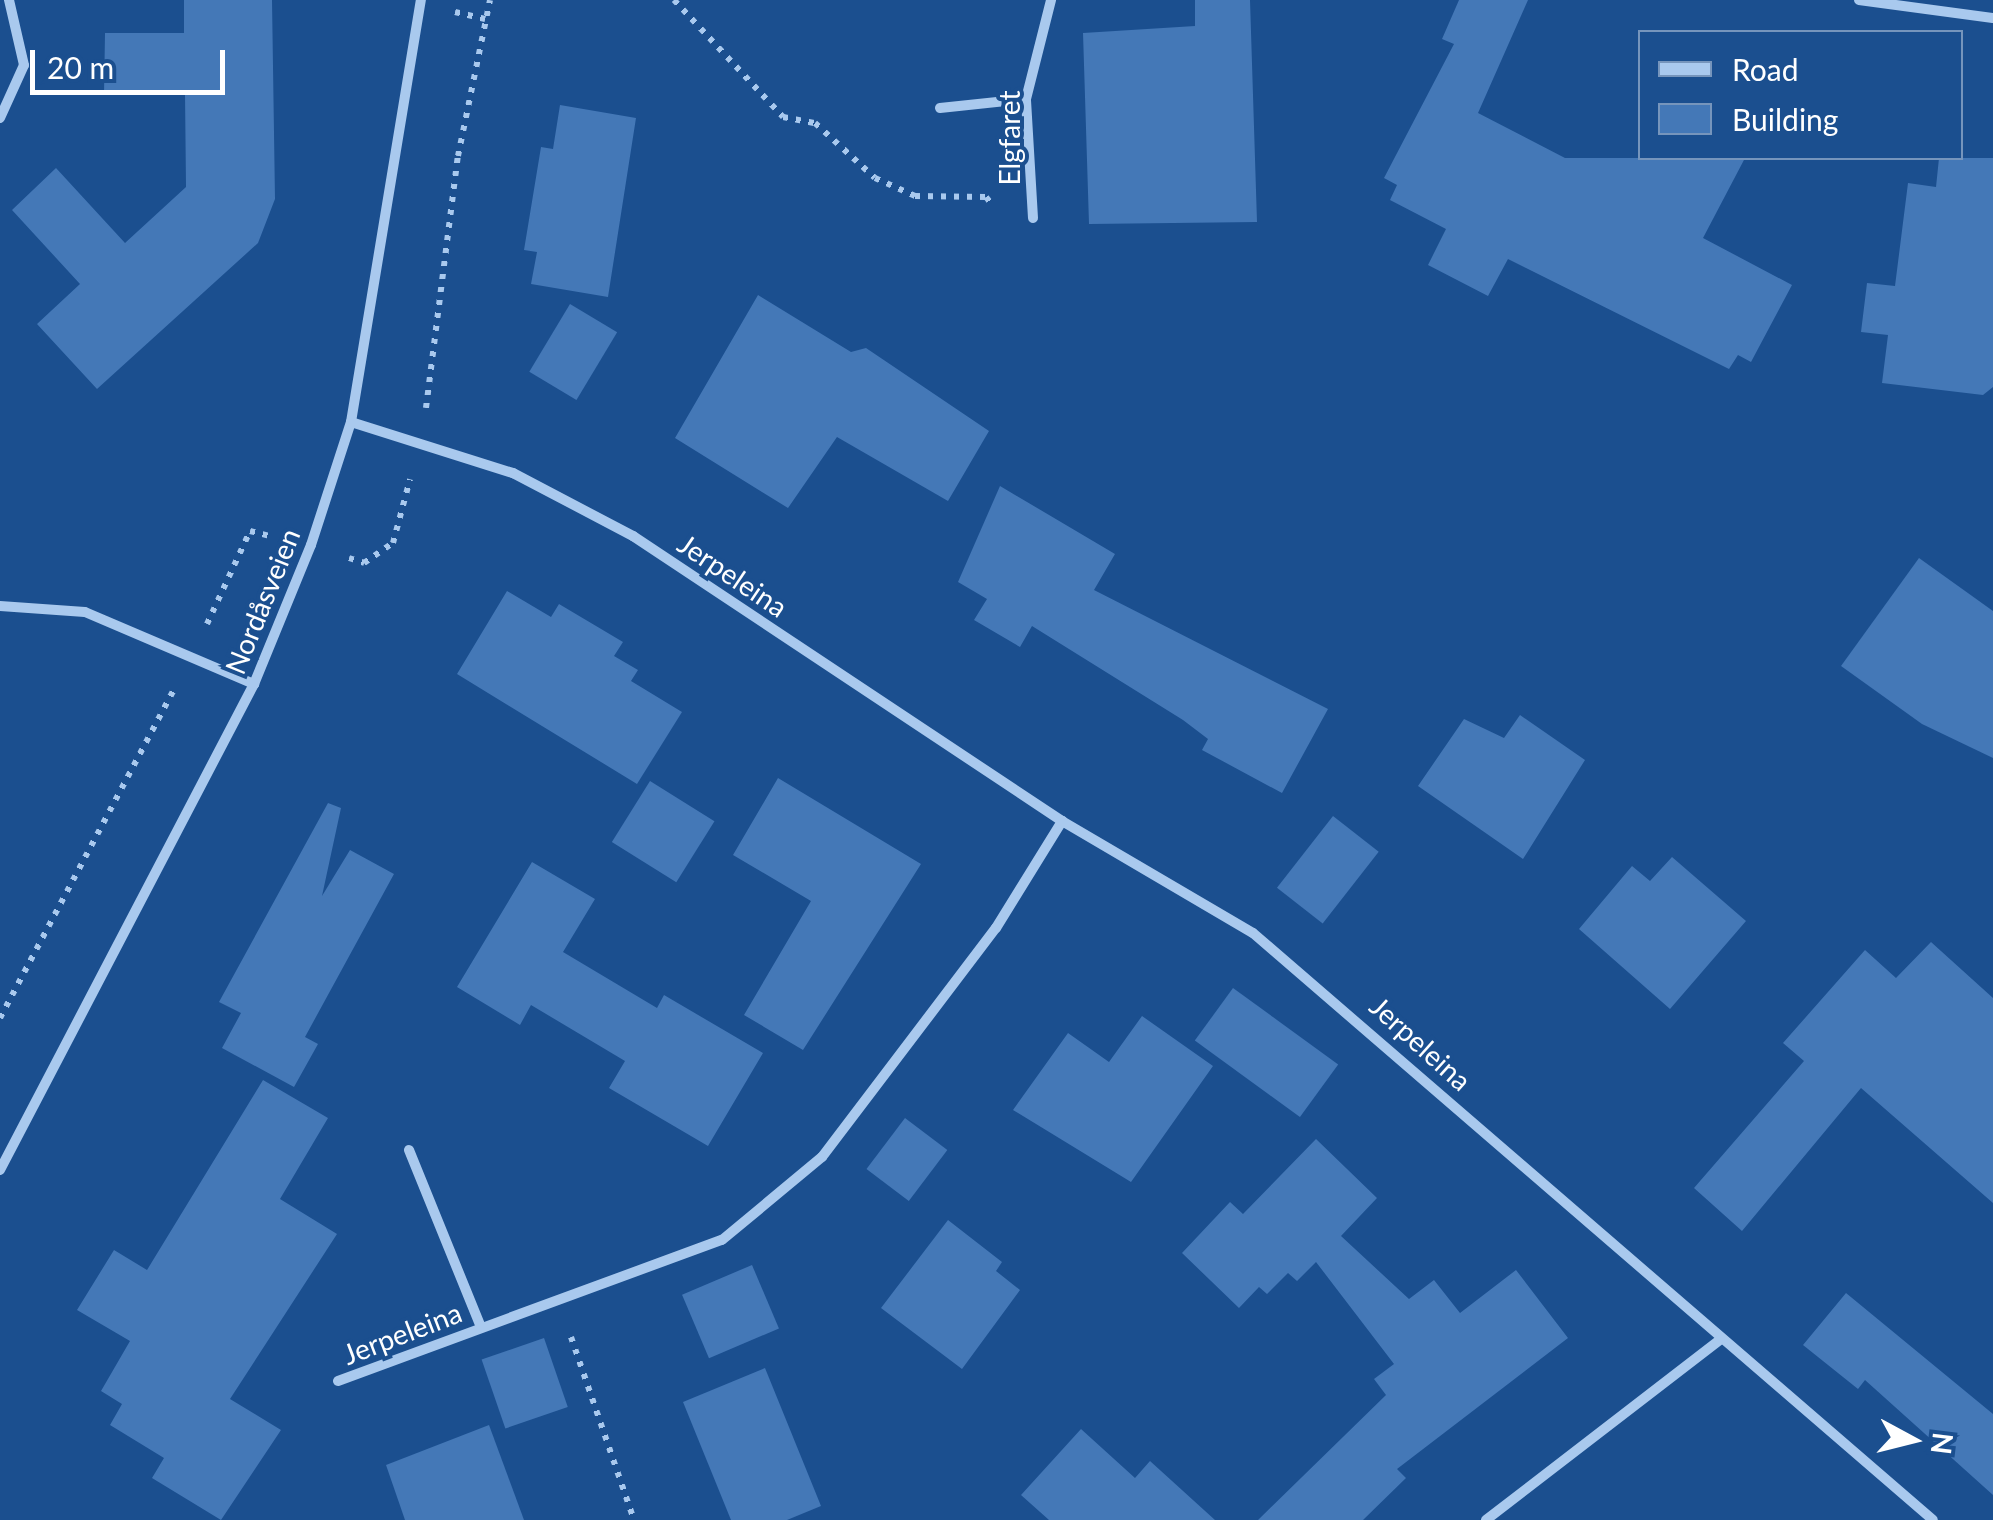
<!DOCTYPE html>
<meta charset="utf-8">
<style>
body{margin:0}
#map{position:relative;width:1993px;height:1520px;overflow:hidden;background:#1b4f8f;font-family:Lato,sans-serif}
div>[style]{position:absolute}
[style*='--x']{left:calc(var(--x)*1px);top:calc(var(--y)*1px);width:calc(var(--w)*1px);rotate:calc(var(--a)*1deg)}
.building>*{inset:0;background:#4478b7;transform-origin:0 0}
.path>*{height:6px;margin-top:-3px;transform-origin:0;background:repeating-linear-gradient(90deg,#a9c9ee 0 5px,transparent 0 13px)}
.street>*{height:10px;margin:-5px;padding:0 5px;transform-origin:5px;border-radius:5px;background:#a9c9ee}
span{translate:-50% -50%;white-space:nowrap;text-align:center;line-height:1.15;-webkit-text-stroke:8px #1b4f8f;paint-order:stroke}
.street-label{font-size:28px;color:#fff}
.legend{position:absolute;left:1638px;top:30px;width:325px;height:130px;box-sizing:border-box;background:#1b4f8f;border:2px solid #7695bc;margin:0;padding:12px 18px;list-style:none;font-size:30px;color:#fff}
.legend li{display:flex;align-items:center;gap:20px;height:50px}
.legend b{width:50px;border:2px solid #7695bc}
.north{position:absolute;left:1863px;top:1390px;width:100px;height:100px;-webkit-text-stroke:8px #1b4f8f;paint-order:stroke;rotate:97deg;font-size:28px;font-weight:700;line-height:40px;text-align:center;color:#fff}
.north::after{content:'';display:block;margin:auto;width:35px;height:45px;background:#fff;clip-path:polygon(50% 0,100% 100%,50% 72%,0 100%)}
.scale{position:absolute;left:30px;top:50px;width:195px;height:45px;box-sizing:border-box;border:5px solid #fff;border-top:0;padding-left:12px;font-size:30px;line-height:35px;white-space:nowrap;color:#fff;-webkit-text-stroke:8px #1b4f8f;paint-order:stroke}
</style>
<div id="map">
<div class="building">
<div style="clip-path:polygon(184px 0,272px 0,275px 199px,258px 243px,97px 389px,37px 324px,80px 284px,12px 210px,56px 168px,125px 243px,186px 187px,185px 94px,104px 94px,105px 33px,184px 33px)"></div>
<div style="clip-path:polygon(1195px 0,1250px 0,1257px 222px,1089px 224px,1083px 33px,1195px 26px)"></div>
<div style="clip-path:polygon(1459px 0,1528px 0,1478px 113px,1565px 158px,1745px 158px,1703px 238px,1792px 285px,1751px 362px,1738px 355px,1729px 369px,1508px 259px,1488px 296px,1428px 265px,1446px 229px,1390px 200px,1397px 185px,1384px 178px,1454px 44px,1442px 39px)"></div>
<div style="clip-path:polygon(560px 105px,636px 118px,608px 297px,531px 284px,537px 252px,524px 250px,541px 147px,553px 149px)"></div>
<div style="clip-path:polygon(1939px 158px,1993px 158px,1993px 387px,1983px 395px,1882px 383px,1888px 335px,1861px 332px,1867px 283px,1895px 286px,1908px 183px,1936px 187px)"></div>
<div style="clip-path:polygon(758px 295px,851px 352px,866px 348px,989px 431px,948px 501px,837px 437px,788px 508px,675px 438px)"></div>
<div style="left:570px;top:304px;width:55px;height:79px;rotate:31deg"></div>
<div style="clip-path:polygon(1000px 486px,1115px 554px,1094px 590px,1328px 709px,1282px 793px,1202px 750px,1208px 739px,1183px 720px,1032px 626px,1020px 647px,974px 620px,987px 599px,958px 582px)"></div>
<div style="clip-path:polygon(1919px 558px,1993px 611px,1993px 758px,1922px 724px,1841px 666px)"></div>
<div style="clip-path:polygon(507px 591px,551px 617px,559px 604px,623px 642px,614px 656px,638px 670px,631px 681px,682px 712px,637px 784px,457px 674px)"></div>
<div style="clip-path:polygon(1520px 715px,1585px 760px,1523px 859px,1418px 786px,1464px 719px,1504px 738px)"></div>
<div style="clip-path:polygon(778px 778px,921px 864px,803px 1050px,744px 1015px,811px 901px,733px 855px)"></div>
<div style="left:650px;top:781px;width:76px;height:72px;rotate:32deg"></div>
<div style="clip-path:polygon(328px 803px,341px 808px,322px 896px,350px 850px,394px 874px,305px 1037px,318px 1044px,294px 1087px,222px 1048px,241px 1013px,219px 1002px)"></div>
<div style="left:1333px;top:816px;width:58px;height:91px;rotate:38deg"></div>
<div style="clip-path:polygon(1672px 857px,1746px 921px,1670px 1009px,1579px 929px,1632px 866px,1650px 881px)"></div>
<div style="clip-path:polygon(532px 862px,595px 899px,563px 952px,657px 1008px,664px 995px,763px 1053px,708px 1146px,609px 1088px,625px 1061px,531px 1005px,520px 1025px,457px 987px)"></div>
<div style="clip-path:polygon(1931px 942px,1993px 998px,1993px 1203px,1861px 1088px,1742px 1231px,1694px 1188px,1804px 1061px,1783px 1043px,1865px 950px,1896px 978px)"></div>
<div style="left:1233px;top:988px;width:130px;height:65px;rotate:36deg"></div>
<div style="clip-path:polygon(1142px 1016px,1213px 1066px,1131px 1182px,1013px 1110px,1068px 1033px,1109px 1062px)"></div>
<div style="clip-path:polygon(263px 1080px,328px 1118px,280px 1199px,337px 1234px,230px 1399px,281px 1430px,221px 1520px,152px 1478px,164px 1458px,110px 1425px,122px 1404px,101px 1391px,130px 1341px,77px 1310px,114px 1250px,147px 1270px)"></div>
<div style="left:905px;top:1118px;width:53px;height:64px;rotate:37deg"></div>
<div style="clip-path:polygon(1316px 1139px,1377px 1198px,1341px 1236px,1409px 1299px,1434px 1280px,1460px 1313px,1516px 1270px,1568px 1338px,1397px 1469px,1406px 1478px,1363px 1520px,1258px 1520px,1386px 1395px,1374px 1379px,1394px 1364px,1316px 1262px,1297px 1281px,1288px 1273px,1267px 1294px,1259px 1287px,1239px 1308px,1182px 1253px,1230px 1202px,1243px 1214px)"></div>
<div style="clip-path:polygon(948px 1220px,1002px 1262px,996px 1271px,1020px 1290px,962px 1369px,881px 1308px)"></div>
<div style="left:752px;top:1265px;width:69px;height:76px;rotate:67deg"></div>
<div style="clip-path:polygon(1846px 1293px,1993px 1414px,1993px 1495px,1865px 1380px,1858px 1389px,1803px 1345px)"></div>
<div style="left:544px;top:1338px;width:73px;height:66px;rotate:71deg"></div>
<div style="clip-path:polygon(765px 1368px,821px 1506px,787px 1520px,731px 1520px,683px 1402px)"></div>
<div style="clip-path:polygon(489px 1425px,524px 1520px,405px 1520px,386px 1465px)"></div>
<div style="clip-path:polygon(1081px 1429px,1135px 1478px,1150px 1461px,1215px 1520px,1049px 1520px,1021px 1495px)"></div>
</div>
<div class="path">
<div style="--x:674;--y:0;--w:160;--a:47"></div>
<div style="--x:783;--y:117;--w:33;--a:11"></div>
<div style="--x:815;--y:123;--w:81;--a:42.5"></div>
<div style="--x:875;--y:178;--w:44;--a:24.2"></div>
<div style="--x:915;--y:196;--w:71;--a:0.8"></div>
<div style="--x:986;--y:197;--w:11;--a:52"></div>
<div style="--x:455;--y:12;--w:31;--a:13"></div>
<div style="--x:426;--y:408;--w:254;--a:-82.8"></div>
<div style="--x:458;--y:156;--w:159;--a:-78.4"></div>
<div style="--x:349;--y:558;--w:16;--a:18"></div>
<div style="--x:364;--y:563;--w:35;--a:-35"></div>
<div style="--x:393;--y:543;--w:66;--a:-75.1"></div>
<div style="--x:207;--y:624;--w:102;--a:-65.2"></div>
<div style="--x:250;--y:531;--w:25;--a:14"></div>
<div style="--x:0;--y:1018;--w:372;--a:-62.1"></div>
<div style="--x:571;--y:1337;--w:194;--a:71"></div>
</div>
<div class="street">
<div style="--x:1859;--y:0;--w:135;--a:7.7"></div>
<div style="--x:940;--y:108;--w:86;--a:-6"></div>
<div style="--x:0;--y:118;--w:58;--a:-65.6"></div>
<div style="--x:24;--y:65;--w:67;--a:-103"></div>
<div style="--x:1033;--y:218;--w:119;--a:-93.4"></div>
<div style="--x:1026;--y:99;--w:102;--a:-75.8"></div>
<div style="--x:351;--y:422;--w:170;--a:17.5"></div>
<div style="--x:513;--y:473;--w:136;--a:27.7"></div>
<div style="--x:633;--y:536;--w:515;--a:33.6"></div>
<div style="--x:1062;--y:821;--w:221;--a:30.4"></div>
<div style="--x:1253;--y:933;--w:898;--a:40.8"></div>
<div style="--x:0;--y:606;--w:85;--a:4"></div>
<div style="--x:85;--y:612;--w:184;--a:23.1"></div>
<div style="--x:409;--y:1150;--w:191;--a:67.9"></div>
<div style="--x:0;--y:1170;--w:548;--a:-62.41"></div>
<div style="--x:254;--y:684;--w:150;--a:-67.7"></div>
<div style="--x:311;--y:545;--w:129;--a:-72"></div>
<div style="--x:351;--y:422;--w:428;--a:-80.6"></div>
<div style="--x:338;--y:1381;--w:409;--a:-20.2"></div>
<div style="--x:722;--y:1240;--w:130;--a:-39.7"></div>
<div style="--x:822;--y:1157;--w:288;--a:-52.8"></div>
<div style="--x:996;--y:928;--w:126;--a:-58.3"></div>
<div style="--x:1486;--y:1520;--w:295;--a:-37.6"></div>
</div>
<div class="street-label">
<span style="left:1009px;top:138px;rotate:-90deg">Elgfaret</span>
<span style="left:733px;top:575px;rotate:34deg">Jerpeleina</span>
<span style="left:262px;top:601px;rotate:-68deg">Nordåsveien</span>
<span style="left:1421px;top:1043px;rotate:42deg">Jerpeleina</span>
<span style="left:402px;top:1333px;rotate:-21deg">Jerpeleina</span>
</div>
<ul class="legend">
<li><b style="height:12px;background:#a9c9ee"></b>Road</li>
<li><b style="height:28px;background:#4478b7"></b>Building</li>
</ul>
<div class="north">N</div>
<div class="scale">20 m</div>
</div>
